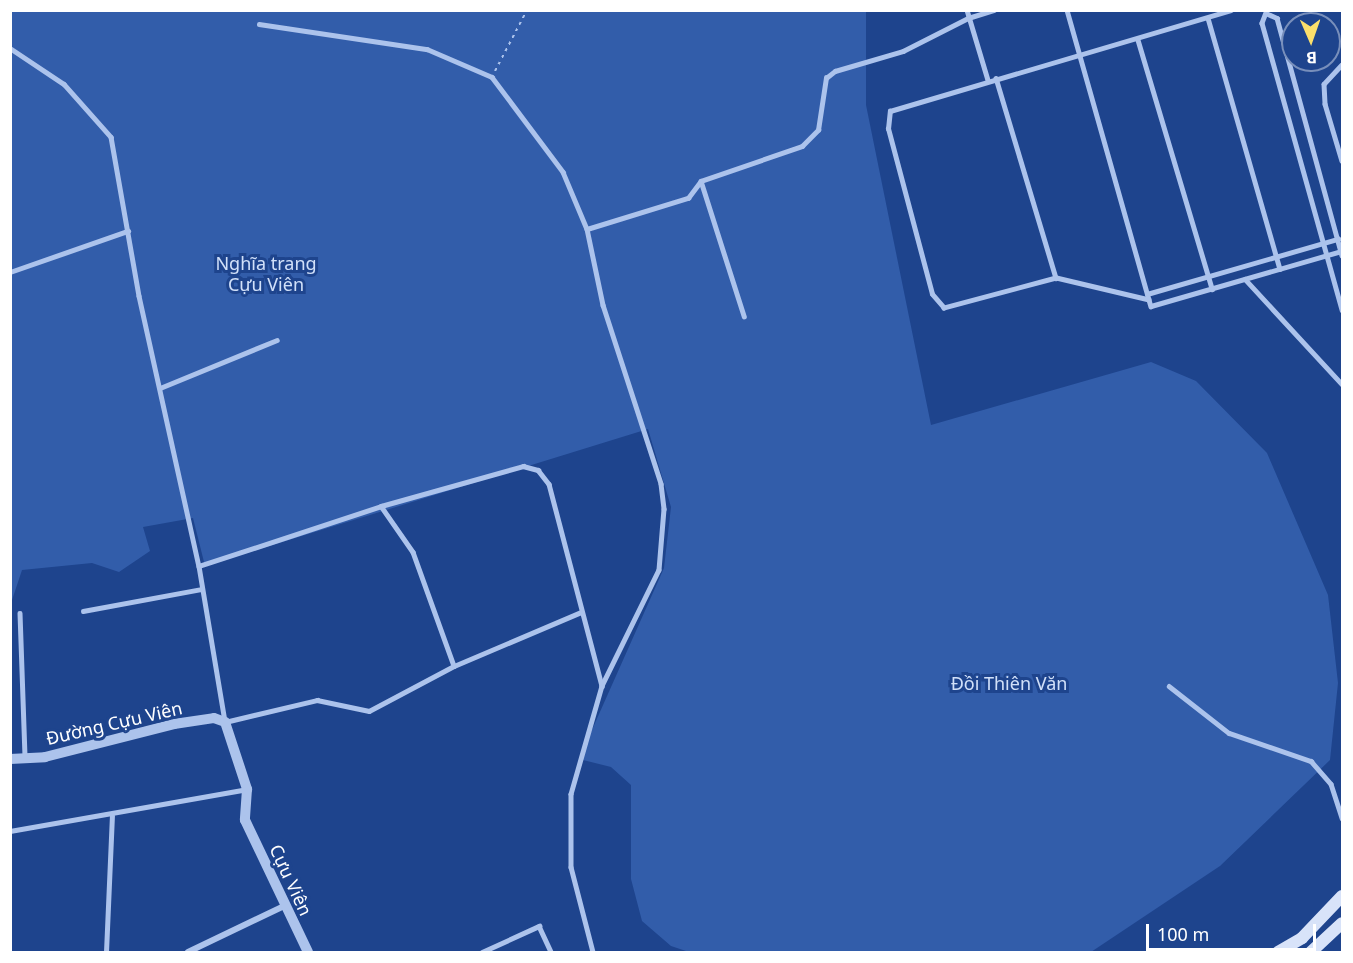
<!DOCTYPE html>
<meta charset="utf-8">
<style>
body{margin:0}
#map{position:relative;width:1353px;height:963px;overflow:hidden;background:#1e448d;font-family:"Noto Sans",sans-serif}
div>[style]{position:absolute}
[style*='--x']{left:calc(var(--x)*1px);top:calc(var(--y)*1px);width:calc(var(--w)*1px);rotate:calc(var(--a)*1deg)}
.green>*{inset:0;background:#325daa}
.path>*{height:2px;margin-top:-1px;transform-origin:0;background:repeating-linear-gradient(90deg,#acc3ec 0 3px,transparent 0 7.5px)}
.service>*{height:4.5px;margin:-2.25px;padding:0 2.25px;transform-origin:2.25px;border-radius:2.25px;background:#acc3ec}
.minor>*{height:6px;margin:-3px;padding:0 3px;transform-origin:3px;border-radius:3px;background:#acc3ec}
.tertiary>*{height:10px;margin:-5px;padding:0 5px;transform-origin:5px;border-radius:5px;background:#acc3ec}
.secondary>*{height:12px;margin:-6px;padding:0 6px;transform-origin:6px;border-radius:6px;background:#d8e3f9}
span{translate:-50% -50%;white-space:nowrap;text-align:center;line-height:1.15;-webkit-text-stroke:6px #1e448d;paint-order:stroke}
.park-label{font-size:18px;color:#d1e0f9}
.street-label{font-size:18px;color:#fff}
.frame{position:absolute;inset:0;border:12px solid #fff;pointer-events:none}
.north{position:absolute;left:1281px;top:12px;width:60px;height:60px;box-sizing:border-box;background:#1e448d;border:2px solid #788fbb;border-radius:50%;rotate:178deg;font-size:16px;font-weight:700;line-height:24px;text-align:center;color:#fff}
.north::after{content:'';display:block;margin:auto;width:21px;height:27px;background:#fbdf6b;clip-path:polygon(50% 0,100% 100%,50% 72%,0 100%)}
.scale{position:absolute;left:1146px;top:924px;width:170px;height:27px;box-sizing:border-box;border:3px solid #fff;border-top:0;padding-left:8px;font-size:18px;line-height:21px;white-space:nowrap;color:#fff;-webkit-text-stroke:4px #1e448d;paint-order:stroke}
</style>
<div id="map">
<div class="green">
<div style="clip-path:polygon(11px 11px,866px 11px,866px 105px,931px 425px,1151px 362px,1196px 381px,1267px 453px,1328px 595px,1338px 683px,1330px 760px,1220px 866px,1091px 952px,689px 952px,671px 946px,642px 921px,631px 879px,631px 785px,611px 767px,579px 759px,664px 568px,671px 507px,648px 429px,205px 566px,193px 518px,143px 527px,150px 551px,119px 572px,92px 563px,22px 570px,11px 603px)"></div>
</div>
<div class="path">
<div style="--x:495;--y:71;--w:69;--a:-62.3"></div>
</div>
<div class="service">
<div style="--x:967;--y:10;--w:73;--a:73.3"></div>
<div style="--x:1067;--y:10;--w:308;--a:74.2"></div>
<div style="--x:1151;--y:306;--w:199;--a:-16.1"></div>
<div style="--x:1267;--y:10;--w:14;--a:111"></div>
<div style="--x:1262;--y:23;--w:298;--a:74.4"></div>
<div style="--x:1268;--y:14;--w:10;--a:24"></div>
<div style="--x:1277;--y:18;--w:246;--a:74.7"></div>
<div style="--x:1208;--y:18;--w:261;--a:74"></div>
<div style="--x:259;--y:24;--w:170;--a:8.5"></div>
<div style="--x:427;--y:49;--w:71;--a:23.3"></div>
<div style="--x:492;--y:77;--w:119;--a:53.2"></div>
<div style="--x:563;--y:172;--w:62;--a:67.2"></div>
<div style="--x:587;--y:229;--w:78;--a:78.1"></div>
<div style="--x:603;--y:305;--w:188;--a:72"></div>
<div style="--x:661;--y:484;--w:25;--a:83"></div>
<div style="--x:664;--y:509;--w:61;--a:94.7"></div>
<div style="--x:659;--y:570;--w:129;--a:116.2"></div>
<div style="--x:602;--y:686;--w:112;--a:106"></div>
<div style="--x:571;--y:794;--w:73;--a:90"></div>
<div style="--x:571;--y:867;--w:88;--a:75.5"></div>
<div style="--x:1138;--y:40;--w:260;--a:73.4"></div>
<div style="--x:10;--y:48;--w:65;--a:33.7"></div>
<div style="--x:64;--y:84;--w:71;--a:48.4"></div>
<div style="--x:111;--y:137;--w:161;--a:80"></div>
<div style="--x:139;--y:296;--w:277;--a:77.5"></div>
<div style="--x:199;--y:566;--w:158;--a:80.5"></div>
<div style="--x:225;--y:722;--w:95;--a:-13.4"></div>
<div style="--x:317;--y:700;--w:53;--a:11.9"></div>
<div style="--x:369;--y:711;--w:96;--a:-27.9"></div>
<div style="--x:454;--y:666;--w:138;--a:-23"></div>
<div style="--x:1342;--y:65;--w:26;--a:133"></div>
<div style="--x:1324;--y:84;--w:20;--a:87"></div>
<div style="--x:1325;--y:104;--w:59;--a:73.4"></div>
<div style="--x:996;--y:78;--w:209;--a:73.3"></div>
<div style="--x:701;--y:181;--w:142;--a:72.3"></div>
<div style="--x:587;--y:229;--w:106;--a:-17.1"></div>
<div style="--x:688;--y:198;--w:21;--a:-53"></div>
<div style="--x:701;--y:181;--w:107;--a:-19.1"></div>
<div style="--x:802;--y:146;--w:23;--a:-45"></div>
<div style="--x:818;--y:130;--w:53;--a:-81.3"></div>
<div style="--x:826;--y:78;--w:11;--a:-38"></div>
<div style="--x:835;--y:71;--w:71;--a:-16.4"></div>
<div style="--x:903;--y:51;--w:73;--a:-26.9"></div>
<div style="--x:968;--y:18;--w:27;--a:-17"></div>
<div style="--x:10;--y:272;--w:125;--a:-19.2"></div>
<div style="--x:1245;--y:279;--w:143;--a:47.3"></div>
<div style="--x:1147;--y:294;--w:199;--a:-16.1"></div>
<div style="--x:1149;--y:300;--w:96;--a:-166.7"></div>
<div style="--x:1056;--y:278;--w:116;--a:165"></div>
<div style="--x:944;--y:308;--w:18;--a:-131"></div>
<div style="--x:932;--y:294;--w:171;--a:-104.9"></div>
<div style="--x:888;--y:129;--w:18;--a:-84"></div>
<div style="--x:890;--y:111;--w:355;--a:-16.5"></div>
<div style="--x:160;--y:388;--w:126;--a:-22.3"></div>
<div style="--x:381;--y:506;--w:56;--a:55.2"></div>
<div style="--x:413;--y:552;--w:121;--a:70.2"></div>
<div style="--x:199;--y:566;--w:192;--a:-18.2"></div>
<div style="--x:381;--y:506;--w:148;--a:-15.7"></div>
<div style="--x:523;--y:466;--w:16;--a:15"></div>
<div style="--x:538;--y:470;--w:18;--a:52"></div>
<div style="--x:549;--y:484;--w:209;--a:75.3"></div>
<div style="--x:83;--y:611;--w:121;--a:-10.5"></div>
<div style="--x:20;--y:613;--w:145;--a:88"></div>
<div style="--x:1169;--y:686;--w:76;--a:38.1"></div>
<div style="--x:1229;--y:733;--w:87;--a:18.9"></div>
<div style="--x:1311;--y:761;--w:30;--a:49"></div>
<div style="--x:1331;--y:784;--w:36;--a:72"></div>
<div style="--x:10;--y:831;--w:241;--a:-10"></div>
<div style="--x:106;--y:952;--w:136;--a:-87.5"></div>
<div style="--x:482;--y:952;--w:63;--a:-24.5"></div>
<div style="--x:539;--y:926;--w:29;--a:65"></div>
</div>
<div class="minor">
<div style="--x:188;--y:952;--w:106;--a:-25.6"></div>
</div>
<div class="tertiary">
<div style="--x:10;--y:759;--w:35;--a:-3"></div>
<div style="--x:45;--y:757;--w:133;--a:-14.3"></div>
<div style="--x:174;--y:724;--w:40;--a:-8.5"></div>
<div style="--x:214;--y:718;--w:12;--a:20"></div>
<div style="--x:225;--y:722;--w:71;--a:71.8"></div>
<div style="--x:247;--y:789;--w:31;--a:94"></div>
<div style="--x:245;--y:820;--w:146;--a:64.5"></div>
</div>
<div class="secondary">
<div style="--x:1278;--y:952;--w:28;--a:-30"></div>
<div style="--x:1302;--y:938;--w:58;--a:-46.4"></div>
<div style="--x:1311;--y:952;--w:42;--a:-43.1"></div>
</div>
<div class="park-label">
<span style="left:266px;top:274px">Nghĩa trang<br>Cựu Viên</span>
<span style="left:1009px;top:683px">Đồi Thiên Văn</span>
</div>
<div class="street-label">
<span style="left:114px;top:723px;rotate:-13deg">Đường Cựu Viên</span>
<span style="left:291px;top:880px;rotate:65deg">Cựu Viên</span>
</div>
<div class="frame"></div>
<div class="north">B</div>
<div class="scale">100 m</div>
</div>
